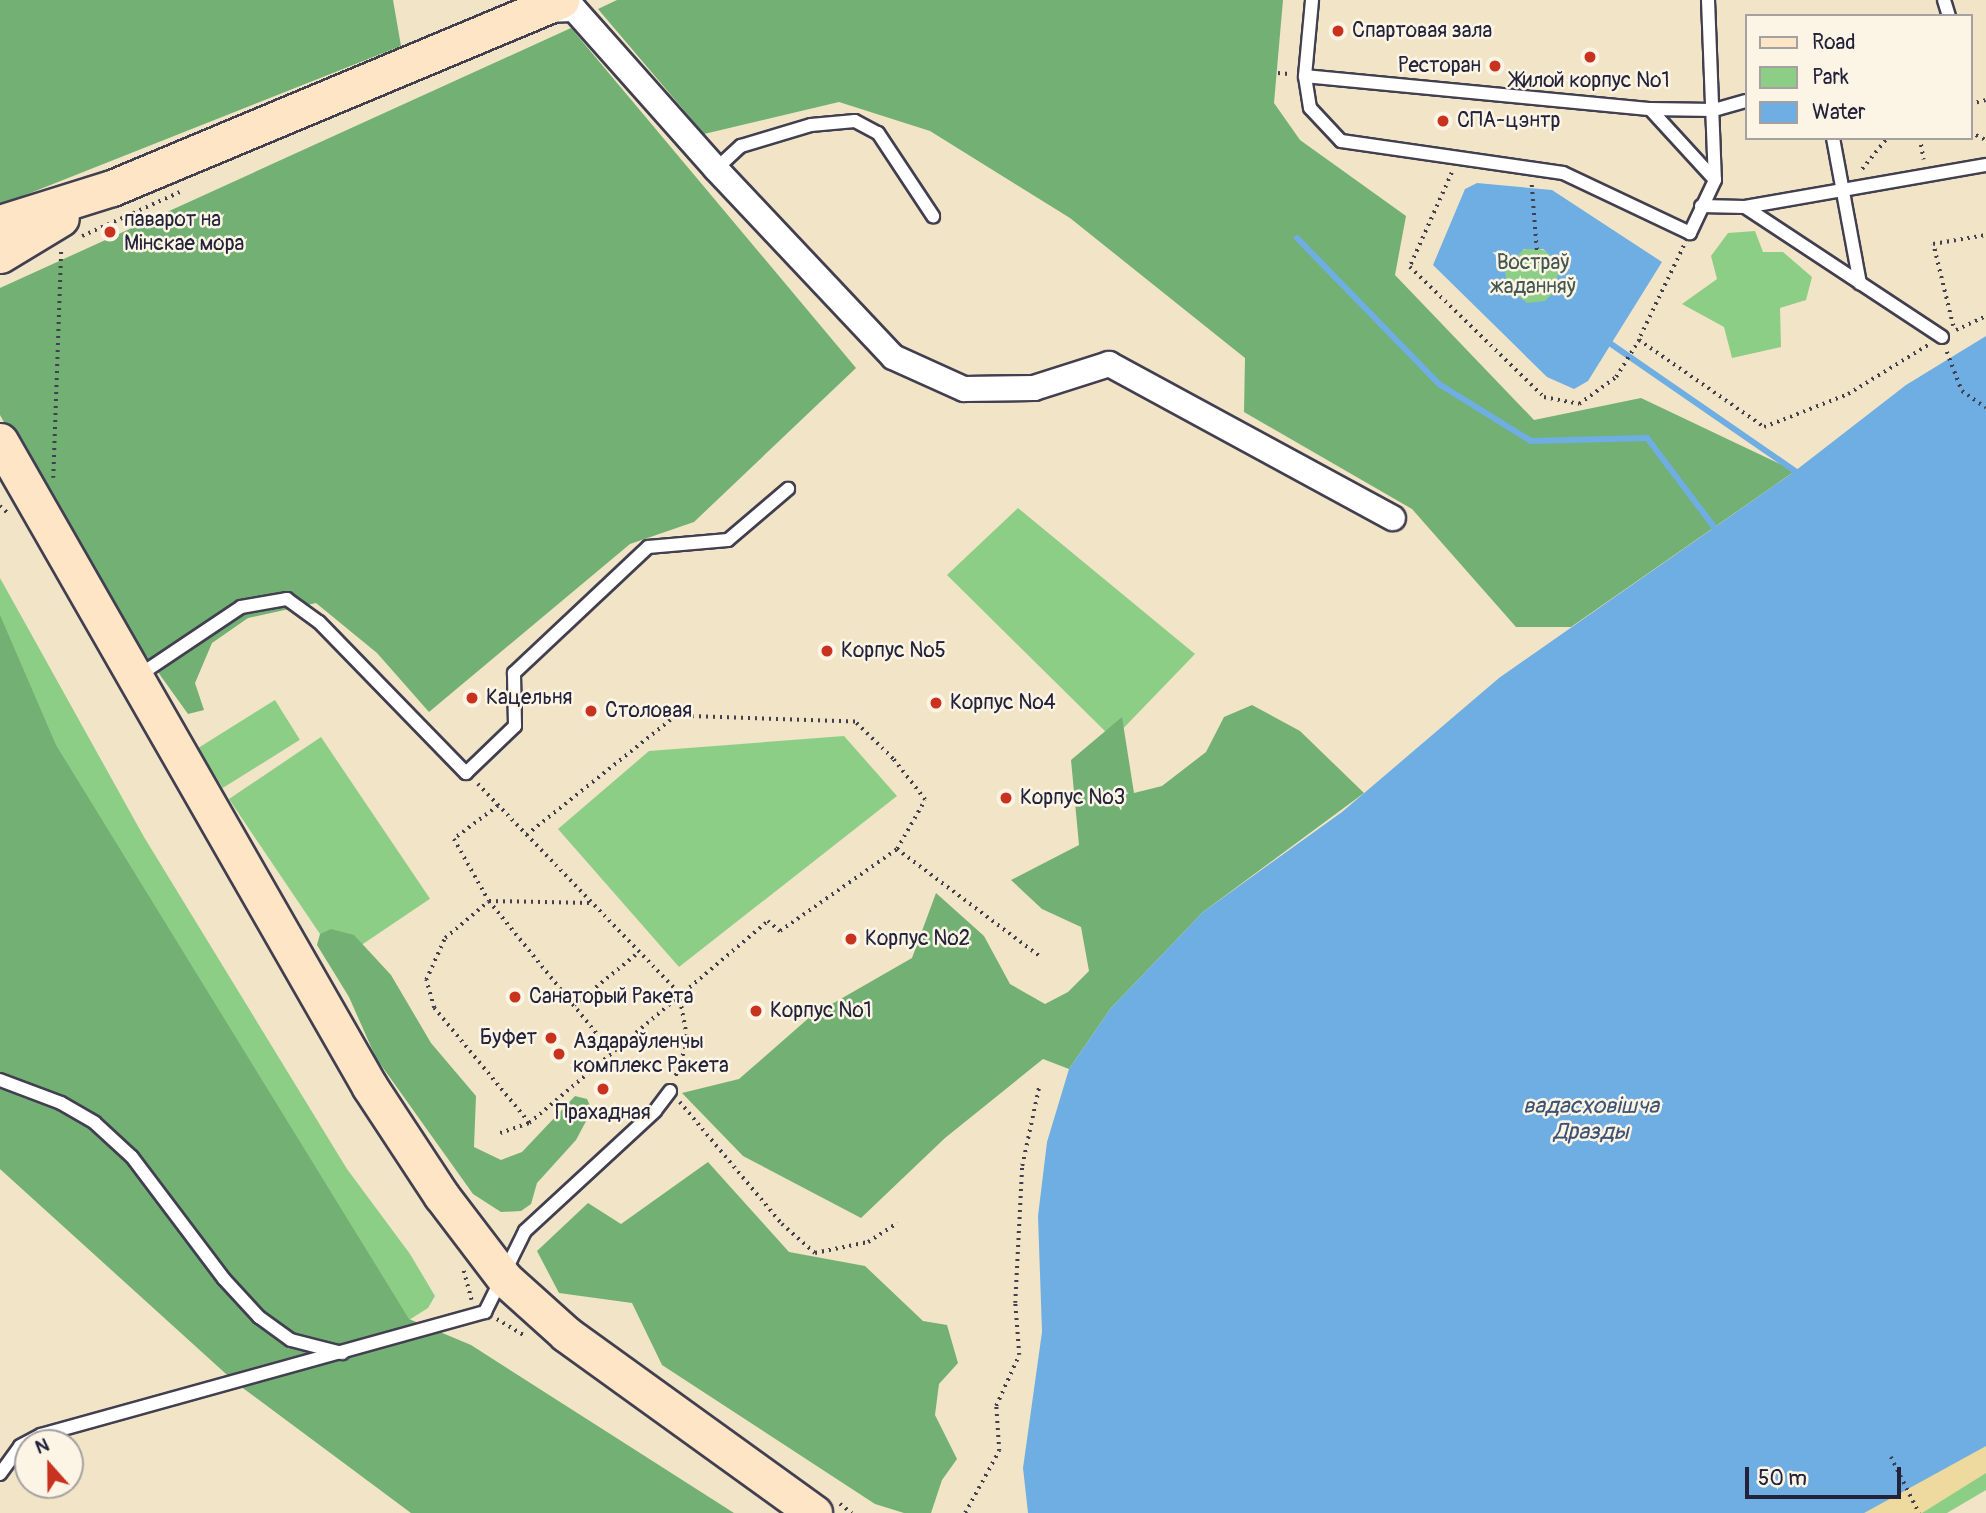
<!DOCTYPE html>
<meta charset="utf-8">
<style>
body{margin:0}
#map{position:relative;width:1986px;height:1513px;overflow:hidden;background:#f2e4c6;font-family:Pangolin,sans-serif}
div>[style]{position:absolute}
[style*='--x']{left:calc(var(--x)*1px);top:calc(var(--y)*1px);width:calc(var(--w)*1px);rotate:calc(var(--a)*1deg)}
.green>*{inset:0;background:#8dce86;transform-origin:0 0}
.round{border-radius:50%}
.forest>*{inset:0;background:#72b173}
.sand>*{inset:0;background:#eeda9e}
.water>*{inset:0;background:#6faee2}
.stream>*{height:6px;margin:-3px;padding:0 3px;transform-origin:3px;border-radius:3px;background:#6faee2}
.path>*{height:3.5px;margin-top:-1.75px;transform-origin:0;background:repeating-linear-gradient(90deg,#413f50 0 2px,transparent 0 7px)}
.roads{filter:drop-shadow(2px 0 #413f50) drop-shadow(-2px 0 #413f50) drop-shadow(0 2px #413f50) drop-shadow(0 -2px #413f50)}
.lane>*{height:12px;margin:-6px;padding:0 6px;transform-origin:6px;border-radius:6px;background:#fff}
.street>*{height:24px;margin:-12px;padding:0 12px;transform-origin:12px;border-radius:12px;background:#fff}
.secondary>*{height:35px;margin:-17.5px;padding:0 17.5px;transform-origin:17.5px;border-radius:17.5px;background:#fde5c5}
.dots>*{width:19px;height:19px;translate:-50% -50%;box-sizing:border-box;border:4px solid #fcf5e5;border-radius:50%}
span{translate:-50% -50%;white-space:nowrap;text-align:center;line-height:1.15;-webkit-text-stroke:5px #fcf5e5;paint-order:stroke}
.poi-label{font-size:21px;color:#22223b}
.left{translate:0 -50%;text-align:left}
.right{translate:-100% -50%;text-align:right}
.park-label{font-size:21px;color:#425652}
.water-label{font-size:23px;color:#3d5375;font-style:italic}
.legend{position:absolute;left:1745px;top:14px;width:228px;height:126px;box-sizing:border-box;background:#fcf5e5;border:2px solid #a5a1a1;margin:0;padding:9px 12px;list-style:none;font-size:21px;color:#22223b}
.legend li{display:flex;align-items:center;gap:14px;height:35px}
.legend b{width:35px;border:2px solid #a5a1a1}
.north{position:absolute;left:14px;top:1429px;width:70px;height:70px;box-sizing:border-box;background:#fcf5e5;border:2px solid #a5a1a1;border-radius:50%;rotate:339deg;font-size:19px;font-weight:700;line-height:28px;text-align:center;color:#22223b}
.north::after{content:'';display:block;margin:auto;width:24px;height:32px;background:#c8321e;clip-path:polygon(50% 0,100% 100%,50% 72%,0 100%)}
.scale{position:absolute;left:1745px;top:1467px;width:156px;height:32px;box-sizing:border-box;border:4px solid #22223b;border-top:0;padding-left:9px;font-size:21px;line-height:24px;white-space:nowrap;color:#22223b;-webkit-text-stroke:5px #fcf5e5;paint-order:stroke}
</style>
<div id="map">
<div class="green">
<div style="clip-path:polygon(1755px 231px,1763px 252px,1783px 252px,1812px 277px,1806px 300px,1780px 308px,1781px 347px,1732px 358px,1724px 327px,1682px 304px,1717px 279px,1711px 256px,1728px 233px)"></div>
<div class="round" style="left:1505px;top:248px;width:56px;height:56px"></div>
<div style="clip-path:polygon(1018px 508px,1195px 654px,1113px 739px,947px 575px)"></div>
<div style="clip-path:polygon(0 578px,144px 837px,347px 1169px,410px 1254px,435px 1296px,428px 1308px,409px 1320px,55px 745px,0 639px)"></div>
<div style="left:275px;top:700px;width:47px;height:91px;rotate:58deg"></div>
<div style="clip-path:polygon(844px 736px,897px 796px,679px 967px,558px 829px,649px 751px)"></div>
<div style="left:321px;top:737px;width:195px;height:111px;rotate:56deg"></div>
<div style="clip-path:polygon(1986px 1446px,1986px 1490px,1947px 1513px,1864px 1513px)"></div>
</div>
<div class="forest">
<div style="clip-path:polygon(0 0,393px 0,401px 46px,0 205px)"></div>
<div style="clip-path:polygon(617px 0,1283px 0,1274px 103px,1300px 140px,1406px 216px,1395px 275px,1534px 420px,1641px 398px,1795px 471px,1571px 627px,1516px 627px,1412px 509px,1244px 412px,1245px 358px,1070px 218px,930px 131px,839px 102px,704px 134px,598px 9px)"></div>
<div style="clip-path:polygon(571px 28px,856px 368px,694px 522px,630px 544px,429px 712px,377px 653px,316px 603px,248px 618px,212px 643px,195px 683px,204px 710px,188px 714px,89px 576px,0 415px,0 288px)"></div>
<div style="clip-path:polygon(0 615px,56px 745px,409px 1319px,471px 1345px,734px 1513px,411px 1513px,236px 1383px,0 1169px)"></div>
<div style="clip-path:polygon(1252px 705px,1300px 731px,1364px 793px,1203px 912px,1111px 1008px,1069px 1069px,1043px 1059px,945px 1138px,861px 1218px,743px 1156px,682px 1093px,739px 1079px,811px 1016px,912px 958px,936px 893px,984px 936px,1010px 984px,1045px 1004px,1068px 992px,1089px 971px,1081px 927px,1042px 909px,1011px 880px,1079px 845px,1071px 760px,1122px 717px,1134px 793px,1162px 786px,1206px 752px,1224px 717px)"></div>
<div style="clip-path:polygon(331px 929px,354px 935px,391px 975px,431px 1043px,476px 1096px,474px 1147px,501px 1160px,522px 1152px,575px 1096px,587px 1099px,592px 1110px,576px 1140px,537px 1183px,531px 1204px,521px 1211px,501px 1212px,473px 1194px,376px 1058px,349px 997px,317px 945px,320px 934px)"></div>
<div style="clip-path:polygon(708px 1162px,789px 1252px,865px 1266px,923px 1321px,947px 1325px,958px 1363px,939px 1384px,935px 1415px,957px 1459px,942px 1480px,931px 1513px,904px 1513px,875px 1504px,662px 1365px,632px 1303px,559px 1293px,537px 1251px,588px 1203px,621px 1224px)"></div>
</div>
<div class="sand">
<div style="clip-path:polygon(1986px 1446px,1986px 1473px,1922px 1513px,1864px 1513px)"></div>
</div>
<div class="water">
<div style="clip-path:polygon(evenodd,1477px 183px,1552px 190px,1662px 262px,1588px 381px,1574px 389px,1547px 377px,1433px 265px,1465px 189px,1477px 183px,1524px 249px,1543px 249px,1557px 261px,1558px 288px,1545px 301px,1527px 303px,1507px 287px,1505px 268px,1524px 249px)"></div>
<div style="clip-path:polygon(1986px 336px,1986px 1446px,1864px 1513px,1028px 1513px,1023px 1468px,1042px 1332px,1038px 1216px,1047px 1142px,1069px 1069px,1111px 1008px,1203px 912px,1342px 812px,1499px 678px,1795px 471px,1906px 385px)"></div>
</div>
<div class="stream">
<div style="--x:1297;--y:238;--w:204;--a:45.8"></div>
<div style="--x:1439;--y:384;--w:108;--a:31.8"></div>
<div style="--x:1531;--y:441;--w:116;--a:-1.5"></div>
<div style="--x:1647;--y:438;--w:111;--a:53"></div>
<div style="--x:1611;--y:344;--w:224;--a:34.6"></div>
</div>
<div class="path">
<div style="--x:1278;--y:73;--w:11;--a:5"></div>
<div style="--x:1970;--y:104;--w:16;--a:-14"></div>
<div style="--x:1970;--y:132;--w:18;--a:27"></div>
<div style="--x:1920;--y:138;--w:22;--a:80"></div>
<div style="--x:1862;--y:169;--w:40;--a:-51"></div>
<div style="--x:1452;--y:173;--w:103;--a:114.1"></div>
<div style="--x:1410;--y:267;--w:187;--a:44.1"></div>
<div style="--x:1544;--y:397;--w:36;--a:11"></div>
<div style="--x:1579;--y:404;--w:46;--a:-36.1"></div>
<div style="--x:1616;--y:377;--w:44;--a:-58.1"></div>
<div style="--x:1532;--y:185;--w:78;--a:85.6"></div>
<div style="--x:82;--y:236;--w:107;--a:-24.2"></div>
<div style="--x:1684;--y:246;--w:104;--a:115.6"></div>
<div style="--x:1639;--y:340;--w:152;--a:34.8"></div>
<div style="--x:1764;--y:427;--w:90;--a:-21.4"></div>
<div style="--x:1848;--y:394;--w:94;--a:-31.5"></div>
<div style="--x:1953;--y:326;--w:84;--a:-103.7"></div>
<div style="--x:1933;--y:244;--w:54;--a:-9.6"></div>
<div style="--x:1956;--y:330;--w:33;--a:-25"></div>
<div style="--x:1947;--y:352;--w:42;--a:69"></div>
<div style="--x:1962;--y:391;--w:29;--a:35"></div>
<div style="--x:53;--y:478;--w:227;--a:-88"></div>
<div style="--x:0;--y:506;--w:12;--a:42"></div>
<div style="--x:478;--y:784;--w:290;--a:46.1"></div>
<div style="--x:679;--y:993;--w:49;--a:79.4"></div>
<div style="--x:688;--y:1041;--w:39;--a:109"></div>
<div style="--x:498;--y:806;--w:55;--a:143.1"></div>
<div style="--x:454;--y:839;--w:71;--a:60.6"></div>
<div style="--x:489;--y:901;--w:193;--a:50.9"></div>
<div style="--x:897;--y:849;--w:180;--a:36.9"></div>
<div style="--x:574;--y:1005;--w:84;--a:-39.2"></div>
<div style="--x:680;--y:1102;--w:159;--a:50.1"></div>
<div style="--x:782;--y:1224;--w:44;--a:41.3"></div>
<div style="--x:815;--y:1253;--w:54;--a:-11.7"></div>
<div style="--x:868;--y:1242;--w:35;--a:-33"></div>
<div style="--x:529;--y:1123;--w:149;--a:-129.6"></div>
<div style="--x:434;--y:1008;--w:29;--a:-106"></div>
<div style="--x:426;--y:980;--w:46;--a:-65.7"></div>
<div style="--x:445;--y:938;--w:57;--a:-40.1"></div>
<div style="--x:489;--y:901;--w:101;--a:1.1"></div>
<div style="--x:500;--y:1133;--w:31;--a:-19"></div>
<div style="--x:529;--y:1123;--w:313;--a:-40.2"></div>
<div style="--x:768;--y:921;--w:16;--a:40"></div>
<div style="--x:780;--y:931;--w:143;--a:-35"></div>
<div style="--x:897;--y:849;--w:56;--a:-60.3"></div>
<div style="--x:925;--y:800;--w:52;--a:-128"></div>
<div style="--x:893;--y:759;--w:53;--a:-135.8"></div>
<div style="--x:855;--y:722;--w:179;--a:-178.1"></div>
<div style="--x:676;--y:716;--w:191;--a:141.4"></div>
<div style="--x:464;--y:1271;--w:30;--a:75"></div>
<div style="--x:497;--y:1319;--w:31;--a:31"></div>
<div style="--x:1891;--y:1457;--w:63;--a:63.4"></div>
<div style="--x:840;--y:1504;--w:15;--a:37"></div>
<div style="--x:965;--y:1513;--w:71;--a:-61.3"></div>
<div style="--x:999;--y:1451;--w:45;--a:-93.8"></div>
<div style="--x:996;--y:1406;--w:56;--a:-65.7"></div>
<div style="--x:1019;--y:1355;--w:52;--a:-94.4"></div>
<div style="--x:1015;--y:1303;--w:137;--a:-87.1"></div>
<div style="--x:1022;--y:1166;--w:81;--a:-77.9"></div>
</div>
<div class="roads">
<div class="lane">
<div style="--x:1708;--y:0;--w:180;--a:87.8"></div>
<div style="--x:1944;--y:0;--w:17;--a:73"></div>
<div style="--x:1305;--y:76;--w:347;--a:5.5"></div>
<div style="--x:1650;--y:109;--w:96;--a:47.5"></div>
<div style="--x:1715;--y:180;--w:59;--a:115.3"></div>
<div style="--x:1690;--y:233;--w:140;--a:-154.7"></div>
<div style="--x:1563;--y:173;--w:224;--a:-171.8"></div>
<div style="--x:1341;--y:141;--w:45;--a:-133.2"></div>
<div style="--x:1310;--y:108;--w:32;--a:-99"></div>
<div style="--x:1305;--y:76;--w:76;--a:-84.7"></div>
<div style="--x:1650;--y:109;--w:64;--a:0.9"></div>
<div style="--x:1714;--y:110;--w:33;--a:-16"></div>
<div style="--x:1833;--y:138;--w:148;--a:79.5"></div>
<div style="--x:716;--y:169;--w:34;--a:-43"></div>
<div style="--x:741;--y:146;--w:73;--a:-16.7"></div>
<div style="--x:811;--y:125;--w:44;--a:-5.2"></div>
<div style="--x:855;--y:121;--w:26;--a:28"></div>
<div style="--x:878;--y:133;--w:100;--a:56.5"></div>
<div style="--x:1701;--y:206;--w:44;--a:1.3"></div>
<div style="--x:1745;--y:207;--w:245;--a:-9.9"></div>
<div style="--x:1745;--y:207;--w:236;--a:33.4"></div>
<div style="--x:138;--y:676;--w:124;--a:-33.8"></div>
<div style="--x:241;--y:607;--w:47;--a:-9.9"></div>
<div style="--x:287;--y:599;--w:39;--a:36"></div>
<div style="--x:319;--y:622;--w:211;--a:45.8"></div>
<div style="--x:466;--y:773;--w:68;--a:-43.8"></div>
<div style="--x:515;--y:726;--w:53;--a:-91.1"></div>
<div style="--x:514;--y:673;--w:184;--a:-43.2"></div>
<div style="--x:648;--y:547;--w:80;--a:-5"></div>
<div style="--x:728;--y:540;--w:79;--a:-40.4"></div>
<div style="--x:0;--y:1080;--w:65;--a:20.7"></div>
<div style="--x:61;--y:1103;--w:39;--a:30"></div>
<div style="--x:95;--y:1123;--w:50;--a:42.6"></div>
<div style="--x:132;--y:1157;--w:153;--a:53"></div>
<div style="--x:224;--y:1279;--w:52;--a:47.4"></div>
<div style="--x:259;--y:1317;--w:39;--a:36"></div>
<div style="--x:291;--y:1340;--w:53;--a:14.3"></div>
<div style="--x:0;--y:1474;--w:34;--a:-54"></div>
<div style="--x:20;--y:1446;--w:24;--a:-28"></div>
<div style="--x:41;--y:1435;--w:461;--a:-15.5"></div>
<div style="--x:485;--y:1312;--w:90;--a:-63.7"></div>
<div style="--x:525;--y:1231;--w:177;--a:-42.7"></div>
<div style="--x:655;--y:1111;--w:25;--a:-53"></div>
</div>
<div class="street">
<div style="--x:543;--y:10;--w:31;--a:-2"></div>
<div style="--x:574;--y:9;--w:214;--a:48.4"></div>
<div style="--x:716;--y:169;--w:258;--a:46.7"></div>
<div style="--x:893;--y:357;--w:78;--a:24.3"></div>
<div style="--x:964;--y:389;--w:70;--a:-0.8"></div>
<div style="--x:1034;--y:388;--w:79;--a:-17.7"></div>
<div style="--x:1109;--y:364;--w:323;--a:28.5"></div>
</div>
<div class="secondary">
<div style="--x:0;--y:223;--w:117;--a:-17.4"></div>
<div style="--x:112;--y:188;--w:487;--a:-22.7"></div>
<div style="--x:0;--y:255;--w:71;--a:-31.2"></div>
<div style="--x:0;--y:441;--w:744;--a:60.2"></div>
<div style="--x:370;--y:1087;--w:129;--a:56.7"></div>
<div style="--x:441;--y:1195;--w:106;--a:52.7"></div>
<div style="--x:505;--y:1279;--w:82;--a:42"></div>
<div style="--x:566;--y:1334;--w:306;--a:35.8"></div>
</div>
</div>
<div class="dots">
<div style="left:1338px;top:31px;background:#c8321e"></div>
<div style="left:1590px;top:57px;background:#c8321e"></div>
<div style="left:1495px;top:66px;background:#c8321e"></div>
<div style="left:1443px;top:121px;background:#c8321e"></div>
<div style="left:110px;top:232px;background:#c8321e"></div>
<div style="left:827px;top:651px;background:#c8321e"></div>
<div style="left:472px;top:698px;background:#c8321e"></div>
<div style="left:936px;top:703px;background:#c8321e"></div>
<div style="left:591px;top:711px;background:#c8321e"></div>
<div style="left:1006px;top:798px;background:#c8321e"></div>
<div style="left:851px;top:939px;background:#c8321e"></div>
<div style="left:515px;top:997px;background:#c8321e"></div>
<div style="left:756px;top:1011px;background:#c8321e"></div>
<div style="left:551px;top:1038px;background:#c8321e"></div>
<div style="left:559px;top:1054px;background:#c8321e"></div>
<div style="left:603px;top:1089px;background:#c8321e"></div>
</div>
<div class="poi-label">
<span class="left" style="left:1352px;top:31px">Спартовая зала</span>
<span class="right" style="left:1481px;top:66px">Ресторан</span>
<span style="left:1590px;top:81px">Жилой корпус №1</span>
<span class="left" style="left:1457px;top:121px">СПА-цэнтр</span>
<span class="left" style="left:124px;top:232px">паварот на<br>Мінскае мора</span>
<span class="left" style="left:841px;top:651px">Корпус №5</span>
<span class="left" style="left:486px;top:698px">Кацельня</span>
<span class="left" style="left:950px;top:703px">Корпус №4</span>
<span class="left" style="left:605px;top:711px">Столовая</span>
<span class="left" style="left:1020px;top:798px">Корпус №3</span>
<span class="left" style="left:865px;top:939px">Корпус №2</span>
<span class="left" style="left:529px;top:997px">Санаторый Ракета</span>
<span class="left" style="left:770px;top:1011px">Корпус №1</span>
<span class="right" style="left:537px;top:1038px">Буфет</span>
<span class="left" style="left:573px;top:1054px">Аздараўленчы<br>комплекс Ракета</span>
<span style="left:603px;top:1113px">Прахадная</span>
</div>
<div class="park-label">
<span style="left:1533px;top:275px">Востраў<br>жаданняў</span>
</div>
<div class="water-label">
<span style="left:1591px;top:1119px">вадасховішча<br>Дразды</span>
</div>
<ul class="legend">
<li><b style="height:9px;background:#fde5c5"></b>Road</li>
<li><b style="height:19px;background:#8dce86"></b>Park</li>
<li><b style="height:19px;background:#6faee2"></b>Water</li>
</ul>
<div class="north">N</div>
<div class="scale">50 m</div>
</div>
